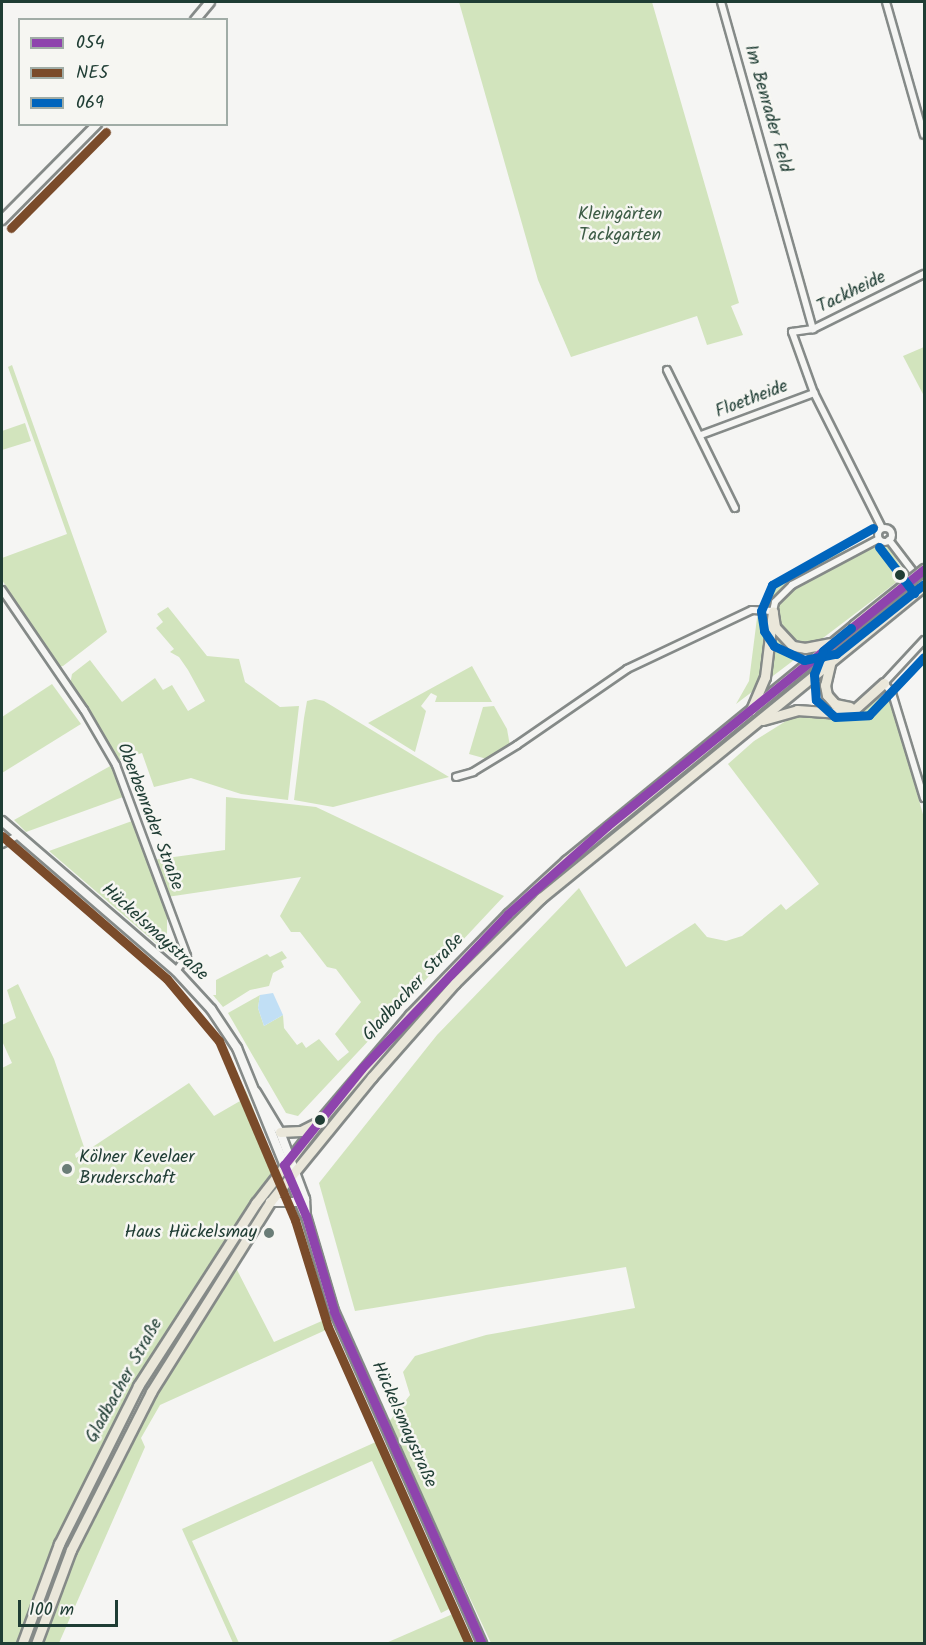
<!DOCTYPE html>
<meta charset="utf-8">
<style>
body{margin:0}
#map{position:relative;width:926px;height:1645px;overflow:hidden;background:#f5f5f3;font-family:Kalam,sans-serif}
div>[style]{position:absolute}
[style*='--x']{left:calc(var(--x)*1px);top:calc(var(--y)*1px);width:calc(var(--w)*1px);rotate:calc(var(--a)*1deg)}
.green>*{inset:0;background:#d2e4bd}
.water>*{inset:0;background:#c1dff5}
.roads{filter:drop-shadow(2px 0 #858a88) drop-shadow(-2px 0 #858a88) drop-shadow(0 2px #858a88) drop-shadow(0 -2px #858a88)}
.street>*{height:6px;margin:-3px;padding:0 3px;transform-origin:3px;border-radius:3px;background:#f5f5f3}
.street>.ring{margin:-3px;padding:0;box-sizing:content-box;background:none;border:6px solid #f5f5f3;border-radius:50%}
.secondary>*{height:8px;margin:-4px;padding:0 4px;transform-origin:4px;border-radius:4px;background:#f5f5f3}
.primary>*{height:9px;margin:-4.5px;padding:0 4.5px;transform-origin:4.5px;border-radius:4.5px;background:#eae7da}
.bridges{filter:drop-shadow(2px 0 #858a88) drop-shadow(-2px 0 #858a88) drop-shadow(0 2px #858a88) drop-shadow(0 -2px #858a88)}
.primary-bridge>*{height:9px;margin:-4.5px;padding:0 4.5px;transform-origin:4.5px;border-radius:4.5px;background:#eae7da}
.bus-1>*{height:9px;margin:-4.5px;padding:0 4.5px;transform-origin:4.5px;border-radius:4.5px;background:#8e44ad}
.bus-2>*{height:9px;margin:-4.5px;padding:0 4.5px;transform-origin:4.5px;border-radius:4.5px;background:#7a4b2a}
.bus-3>*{height:9px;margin:-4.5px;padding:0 4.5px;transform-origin:4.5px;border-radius:4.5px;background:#0065bd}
.dots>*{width:16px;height:16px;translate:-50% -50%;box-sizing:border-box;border:3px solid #f6f6f2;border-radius:50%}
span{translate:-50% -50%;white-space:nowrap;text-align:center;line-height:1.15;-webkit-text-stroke:5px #f6f6f2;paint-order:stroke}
.street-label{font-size:18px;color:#1f3d34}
.park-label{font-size:18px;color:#3d5c46}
.poi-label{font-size:18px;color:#1f3d34}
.left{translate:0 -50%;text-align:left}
.right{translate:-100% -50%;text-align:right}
.frame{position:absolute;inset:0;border:3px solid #1f3d34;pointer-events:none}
.legend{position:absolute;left:18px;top:18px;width:210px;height:108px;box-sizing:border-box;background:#f6f6f2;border:2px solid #a0aca6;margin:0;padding:8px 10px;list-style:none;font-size:18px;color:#1f3d34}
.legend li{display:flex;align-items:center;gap:12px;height:30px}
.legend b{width:30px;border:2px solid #a0aca6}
.scale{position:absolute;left:18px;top:1600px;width:100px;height:27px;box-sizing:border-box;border:3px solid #1f3d34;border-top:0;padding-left:8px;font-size:18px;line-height:21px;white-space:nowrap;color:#1f3d34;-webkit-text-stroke:4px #f6f6f2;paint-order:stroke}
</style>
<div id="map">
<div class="green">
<div style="clip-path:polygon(459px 2px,652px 2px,739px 303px,731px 306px,743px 335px,707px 345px,697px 316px,571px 357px,538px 280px)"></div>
<div style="clip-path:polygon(924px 347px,924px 396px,903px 356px)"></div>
<div style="clip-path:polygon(12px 365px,107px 632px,63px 666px,58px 667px,2px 580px,2px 558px,67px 534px,8px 367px)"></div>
<div style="clip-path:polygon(25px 423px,31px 441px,2px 450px,2px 431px)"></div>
<div style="clip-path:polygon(871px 539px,887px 544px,906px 575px,736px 704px,749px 681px,757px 618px,771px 591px,816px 563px)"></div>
<div style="clip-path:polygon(168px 607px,207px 656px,239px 659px,245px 682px,280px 707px,299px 706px,288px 800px,241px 794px,191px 778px,154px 787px,142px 753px,118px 761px,70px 685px,72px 674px,90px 660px,122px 702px,155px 678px,163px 690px,172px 685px,188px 711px,205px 701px,188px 670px,179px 657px,170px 652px,174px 649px,156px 628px,163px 622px,157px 614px)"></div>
<div style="clip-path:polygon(472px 666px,492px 702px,435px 702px,437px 696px,431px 693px,421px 706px,426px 711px,415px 752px,368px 723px)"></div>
<div style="clip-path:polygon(52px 684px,81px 724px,2px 773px,2px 717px)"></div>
<div style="clip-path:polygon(880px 696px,890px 696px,924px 818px,924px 1643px,491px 1643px,388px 1423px,410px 1395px,403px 1372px,415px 1356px,486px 1335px,635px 1308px,626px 1267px,355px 1311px,319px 1183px,437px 1035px,579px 888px,626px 967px,695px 923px,707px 937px,726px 941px,742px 936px,781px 904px,786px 910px,819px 884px,728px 764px,754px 741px,794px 716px,851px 718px)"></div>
<div style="clip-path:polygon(315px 699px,324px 701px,449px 777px,333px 807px,294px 800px,304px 718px,307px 701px)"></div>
<div style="clip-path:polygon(494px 706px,507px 729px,510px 746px,487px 759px,469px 754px,483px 707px)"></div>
<div style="clip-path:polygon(112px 765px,123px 797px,26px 832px,14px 820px)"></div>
<div style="clip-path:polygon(226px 797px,316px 807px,504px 896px,298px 1116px,286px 1113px,228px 1013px,260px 995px,258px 1008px,264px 1026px,283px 1015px,284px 1028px,297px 1045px,302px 1042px,306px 1048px,319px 1039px,338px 1061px,349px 1052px,335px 1034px,361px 1002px,336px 969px,327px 967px,300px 932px,291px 932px,280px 916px,301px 877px,167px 897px,152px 860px,225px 850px)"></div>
<div style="clip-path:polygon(132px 821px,167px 915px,167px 938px,180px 948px,177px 957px,170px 955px,49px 851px)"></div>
<div style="clip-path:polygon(282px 951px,287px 958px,281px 961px,284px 967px,273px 973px,269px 986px,250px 990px,223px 1007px,213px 995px,216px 995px,216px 980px,267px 954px,270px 957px)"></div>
<div style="clip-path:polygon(18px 984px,54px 1059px,84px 1147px,75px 1154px,76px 1158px,189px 1083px,214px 1116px,247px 1097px,245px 1088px,274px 1162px,273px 1171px,160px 1341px,107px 1435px,39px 1581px,17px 1644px,2px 1643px,2px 1068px,12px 1063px,2px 1041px,2px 1025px,16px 1018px,7px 990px)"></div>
<div style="clip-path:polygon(235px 1266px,274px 1342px,324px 1320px,328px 1329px,160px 1405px,141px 1438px,145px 1447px,59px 1643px,41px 1644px,75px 1552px,147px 1410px)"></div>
<div style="clip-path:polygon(378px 1441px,453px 1607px,441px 1613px,372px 1461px,192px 1541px,239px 1643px,233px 1643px,182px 1529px)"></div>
<div style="clip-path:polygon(455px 1613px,469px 1643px,386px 1643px)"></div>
</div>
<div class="water">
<div style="clip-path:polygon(273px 993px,283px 1015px,264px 1026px,258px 1008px,260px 995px)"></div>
</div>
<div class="roads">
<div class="street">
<div style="--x:721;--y:2;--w:340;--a:74.3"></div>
<div style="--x:886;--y:2;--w:138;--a:74.1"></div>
<div style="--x:667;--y:370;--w:154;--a:63.8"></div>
<div style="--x:701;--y:435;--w:121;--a:-20.4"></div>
<div style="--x:882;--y:528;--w:151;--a:-116.7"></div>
<div style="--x:814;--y:393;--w:65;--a:-109.8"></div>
<div style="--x:792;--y:332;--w:21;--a:-8"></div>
<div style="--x:813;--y:329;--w:124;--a:-26.4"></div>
<div class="ring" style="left:878px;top:528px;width:8px;height:8px"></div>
<div style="--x:889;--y:540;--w:58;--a:52.7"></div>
<div style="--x:2;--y:590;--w:145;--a:55.7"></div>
<div style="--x:84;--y:710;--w:64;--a:59.8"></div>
<div style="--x:116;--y:765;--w:204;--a:69.6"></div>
<div style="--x:187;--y:956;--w:19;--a:126"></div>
<div style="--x:924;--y:640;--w:59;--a:132.9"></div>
<div style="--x:884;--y:683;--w:13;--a:51"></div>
<div style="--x:892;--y:693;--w:110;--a:73.1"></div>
<div style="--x:456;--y:777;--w:18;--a:-16"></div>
<div style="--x:473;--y:772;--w:52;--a:-31.5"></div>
<div style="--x:517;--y:745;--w:134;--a:-34.6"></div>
<div style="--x:627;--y:669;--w:138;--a:-25.3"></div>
<div style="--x:752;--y:610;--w:21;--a:3"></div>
<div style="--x:773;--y:611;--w:9;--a:-77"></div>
<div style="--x:775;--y:602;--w:24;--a:-45"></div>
<div style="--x:792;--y:585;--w:98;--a:-27.9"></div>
<div style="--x:2;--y:844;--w:18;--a:-29"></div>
</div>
<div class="secondary">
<div style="--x:195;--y:20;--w:23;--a:-50"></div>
<div style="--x:2;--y:220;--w:135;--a:-45.3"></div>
<div style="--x:2;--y:821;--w:230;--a:40.8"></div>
<div style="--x:176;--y:971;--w:52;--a:47.4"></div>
<div style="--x:211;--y:1009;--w:47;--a:56.3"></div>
<div style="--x:237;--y:1048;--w:178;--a:67.9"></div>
<div style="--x:256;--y:1092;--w:47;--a:59"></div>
<div style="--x:280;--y:1132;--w:72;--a:69.5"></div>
<div style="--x:305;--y:1199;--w:17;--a:87"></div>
<div style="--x:306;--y:1216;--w:99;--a:73.6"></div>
<div style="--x:334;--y:1311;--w:364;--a:66"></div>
<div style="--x:270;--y:1202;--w:27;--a:0"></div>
</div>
<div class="primary">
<div style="--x:773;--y:614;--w:13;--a:81"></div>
<div style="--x:775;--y:627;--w:26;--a:47"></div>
<div style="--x:793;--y:646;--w:12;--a:9"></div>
<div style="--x:805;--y:648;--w:25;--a:-11"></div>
<div style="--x:831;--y:660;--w:26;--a:103"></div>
<div style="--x:825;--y:685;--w:10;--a:79"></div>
<div style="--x:827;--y:695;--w:12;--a:48"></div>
<div style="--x:835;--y:704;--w:15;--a:11"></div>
<div style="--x:751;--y:710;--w:36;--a:-67"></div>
<div style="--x:765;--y:677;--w:66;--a:-83.1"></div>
<div style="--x:763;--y:720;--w:35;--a:-16"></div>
<div style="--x:797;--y:710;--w:39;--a:4"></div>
<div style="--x:836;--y:713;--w:19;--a:-12"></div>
<div style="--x:855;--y:709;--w:39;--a:-42"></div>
<div style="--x:280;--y:1132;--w:21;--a:-3"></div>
<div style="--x:301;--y:1131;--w:16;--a:-27"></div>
<div style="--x:22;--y:1644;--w:107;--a:-69.7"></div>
<div style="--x:59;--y:1544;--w:177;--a:-63.4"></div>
<div style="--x:138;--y:1386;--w:218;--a:-57.2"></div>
<div style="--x:256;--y:1203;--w:101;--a:-52.2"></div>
<div style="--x:318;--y:1123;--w:142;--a:-49.6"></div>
<div style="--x:410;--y:1015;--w:141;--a:-45.9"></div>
<div style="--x:508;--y:914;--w:79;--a:-42.4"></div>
<div style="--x:566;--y:861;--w:372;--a:-39.3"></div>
<div style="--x:36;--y:1644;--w:100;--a:-69.6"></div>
<div style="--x:71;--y:1550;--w:177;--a:-63.1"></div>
<div style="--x:151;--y:1392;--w:224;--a:-57.9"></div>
<div style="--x:270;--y:1202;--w:161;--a:-50.8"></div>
<div style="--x:372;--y:1077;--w:125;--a:-48.6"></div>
<div style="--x:455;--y:983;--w:121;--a:-44.7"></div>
<div style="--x:541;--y:898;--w:494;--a:-39.2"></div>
</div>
</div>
<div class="bridges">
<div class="primary-bridge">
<div style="--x:854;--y:625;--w:90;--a:-38.7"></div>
</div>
</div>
<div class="bus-1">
<div style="--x:482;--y:1644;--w:364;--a:-114"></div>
<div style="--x:334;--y:1311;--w:99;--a:-106.4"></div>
<div style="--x:306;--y:1216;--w:56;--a:-113.3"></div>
<div style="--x:284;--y:1165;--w:124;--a:-51.2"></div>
<div style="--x:362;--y:1068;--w:212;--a:-46.5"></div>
<div style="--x:508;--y:914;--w:132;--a:-41.6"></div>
<div style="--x:607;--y:826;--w:408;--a:-39"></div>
</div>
<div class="bus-2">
<div style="--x:11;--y:228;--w:135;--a:-45.3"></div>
<div style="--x:2;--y:836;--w:218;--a:40.9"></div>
<div style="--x:167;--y:979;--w:81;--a:50"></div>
<div style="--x:219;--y:1041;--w:194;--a:67"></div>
<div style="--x:295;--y:1220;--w:112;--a:72.9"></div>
<div style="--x:328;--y:1327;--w:347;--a:66"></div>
</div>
<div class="bus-3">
<div style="--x:873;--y:528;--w:116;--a:150.6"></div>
<div style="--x:772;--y:585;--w:28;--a:113"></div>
<div style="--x:761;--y:611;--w:20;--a:81"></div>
<div style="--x:764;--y:631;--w:18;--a:56"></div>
<div style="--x:774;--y:646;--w:33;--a:25"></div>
<div style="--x:804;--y:660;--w:33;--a:-11"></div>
<div style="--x:836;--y:654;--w:112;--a:-38.5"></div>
<div style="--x:879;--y:547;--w:58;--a:52.7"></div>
<div style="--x:851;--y:628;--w:36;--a:141"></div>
<div style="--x:823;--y:651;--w:25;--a:111"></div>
<div style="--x:814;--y:674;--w:26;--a:86"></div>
<div style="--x:816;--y:700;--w:25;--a:42"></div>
<div style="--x:835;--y:717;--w:34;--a:-3"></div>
<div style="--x:869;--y:715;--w:80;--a:-46.5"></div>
</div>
<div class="dots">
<div style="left:900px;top:575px;background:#1f3d34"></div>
<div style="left:320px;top:1120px;background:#1f3d34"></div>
<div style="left:67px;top:1169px;background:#6a7d77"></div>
<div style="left:269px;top:1233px;background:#6a7d77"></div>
</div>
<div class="street-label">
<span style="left:767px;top:109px;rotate:74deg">Im Benrader Feld</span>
<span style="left:852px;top:293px;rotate:-26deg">Tackheide</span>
<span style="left:752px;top:400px;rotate:-21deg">Floetheide</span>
<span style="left:149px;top:817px;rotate:69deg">Oberbenrader Straße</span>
<span style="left:154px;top:933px;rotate:42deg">Hückelsmaystraße</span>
<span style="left:414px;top:988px;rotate:-47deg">Gladbacher Straße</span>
<span style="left:125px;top:1381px;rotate:-61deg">Gladbacher Straße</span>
<span style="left:403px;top:1425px;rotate:66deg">Hückelsmaystraße</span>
</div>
<div class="park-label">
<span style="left:620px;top:226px">Kleingärten<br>Tackgarten</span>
</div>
<div class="poi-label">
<span class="left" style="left:79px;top:1169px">Kölner Kevelaer<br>Bruderschaft</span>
<span class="right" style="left:257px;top:1233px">Haus Hückelsmay</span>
</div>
<div class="frame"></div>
<ul class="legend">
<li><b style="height:8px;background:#8e44ad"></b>054</li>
<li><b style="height:8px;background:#7a4b2a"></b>NE5</li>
<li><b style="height:8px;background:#0065bd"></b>069</li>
</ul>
<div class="scale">100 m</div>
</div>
